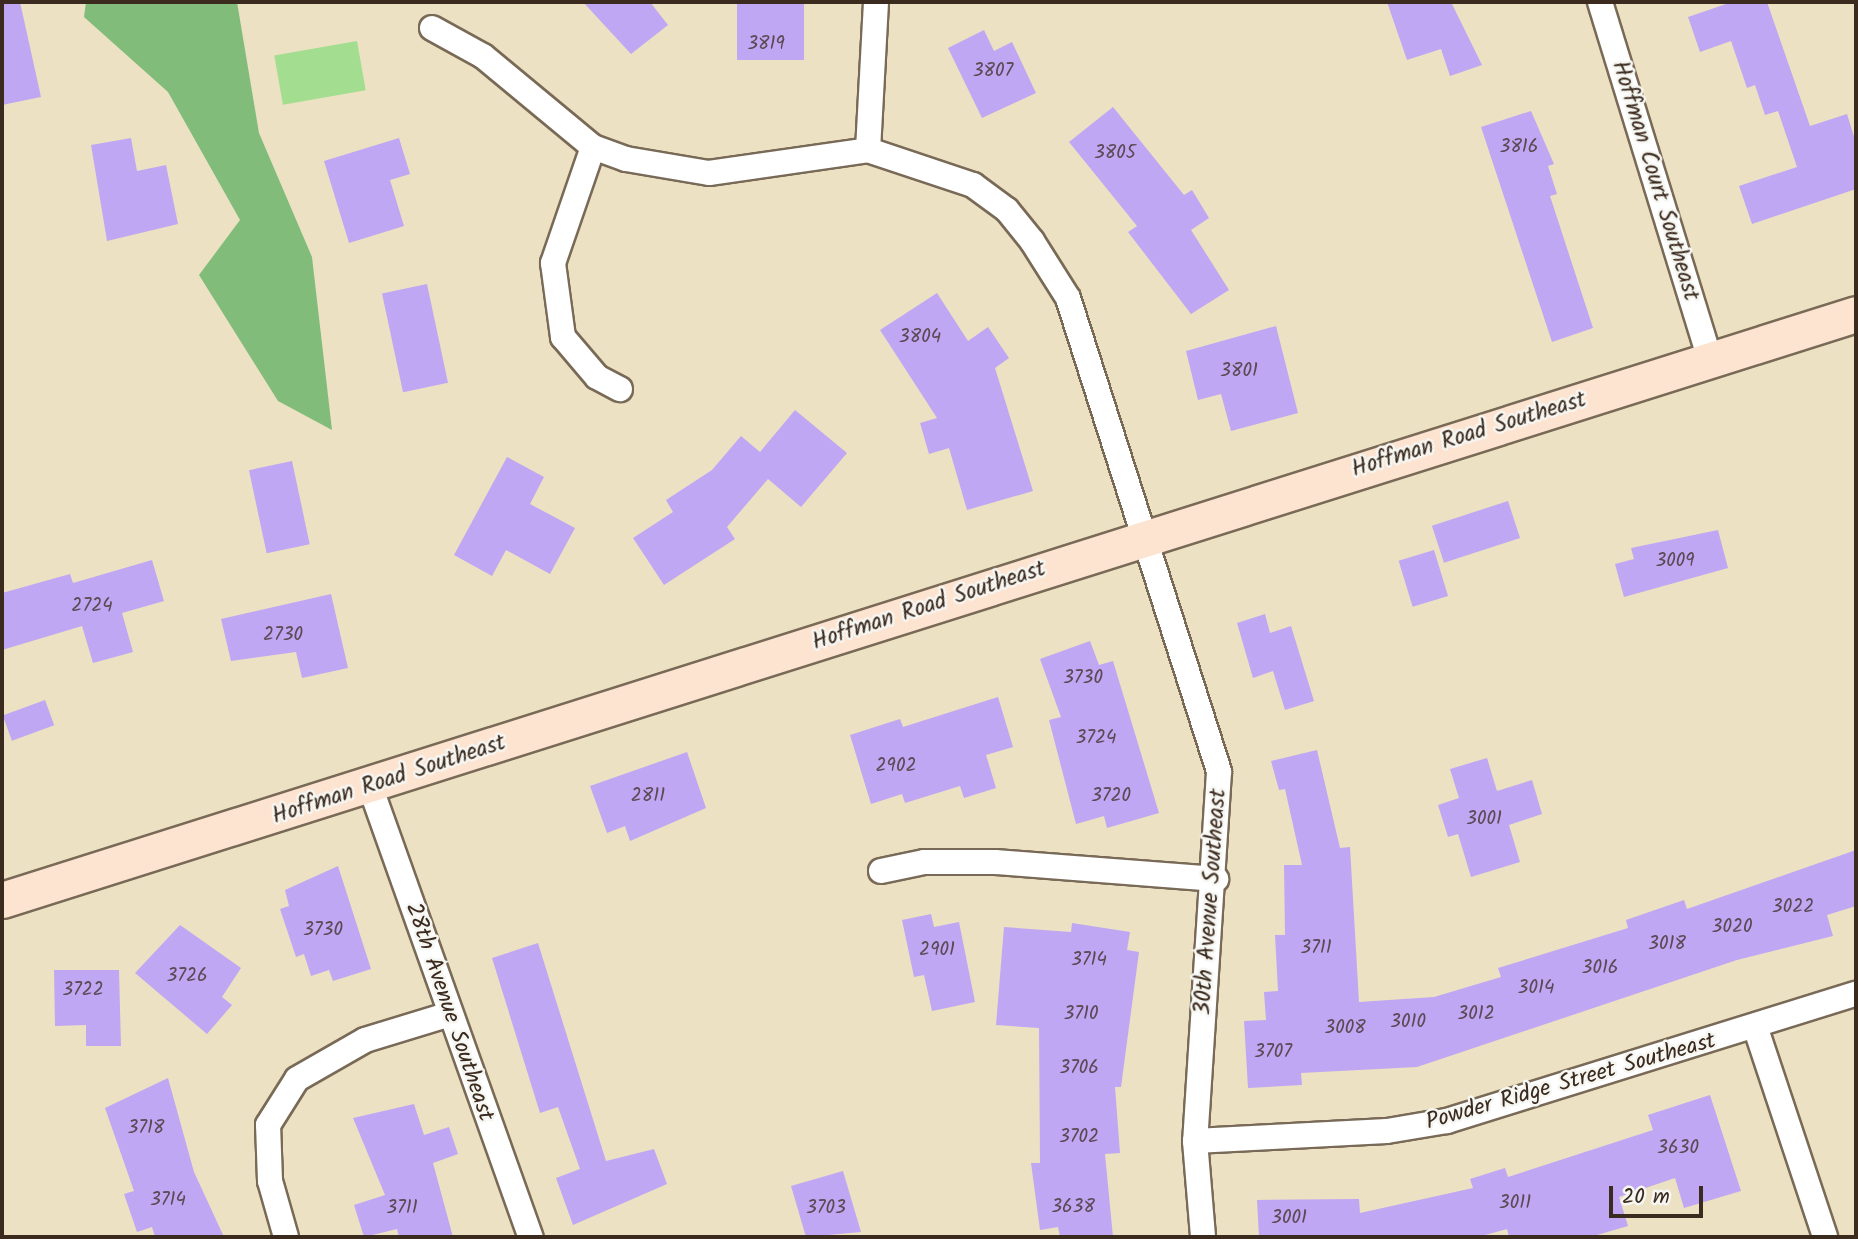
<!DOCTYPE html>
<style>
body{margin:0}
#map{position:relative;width:1858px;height:1239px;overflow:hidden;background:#ece1c2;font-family:Kalam,sans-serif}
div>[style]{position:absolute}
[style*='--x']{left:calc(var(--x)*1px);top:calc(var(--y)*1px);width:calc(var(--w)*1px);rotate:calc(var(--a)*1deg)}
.green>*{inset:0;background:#a3dd8f;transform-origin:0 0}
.forest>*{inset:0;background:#82bc7a}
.building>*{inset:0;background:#bfa7f4;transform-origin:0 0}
.roads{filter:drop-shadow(2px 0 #796a57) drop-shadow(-2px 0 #796a57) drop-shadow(0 2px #796a57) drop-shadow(0 -2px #796a57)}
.street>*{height:24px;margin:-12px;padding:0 12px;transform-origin:12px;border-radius:12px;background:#fff}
.secondary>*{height:35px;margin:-17.5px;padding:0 17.5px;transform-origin:17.5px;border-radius:17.5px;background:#fde4d1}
span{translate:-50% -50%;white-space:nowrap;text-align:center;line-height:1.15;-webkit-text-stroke:5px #f6f6f2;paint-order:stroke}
.number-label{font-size:19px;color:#5c4954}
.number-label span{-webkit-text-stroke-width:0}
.street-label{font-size:23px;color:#3b2a1e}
.frame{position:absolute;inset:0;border:4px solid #3b2a1e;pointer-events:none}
.scale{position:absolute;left:1609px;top:1186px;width:94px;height:32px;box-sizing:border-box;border:4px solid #3b2a1e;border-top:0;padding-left:9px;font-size:21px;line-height:24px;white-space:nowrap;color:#3b2a1e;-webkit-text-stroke:5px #f6f6f2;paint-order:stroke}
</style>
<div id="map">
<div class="green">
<div style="left:357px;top:41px;width:50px;height:84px;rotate:80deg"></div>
</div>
<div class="forest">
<div style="clip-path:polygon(86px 2px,237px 2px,259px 133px,312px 257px,332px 430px,278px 401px,199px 275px,240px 220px,168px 92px,84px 17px)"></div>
</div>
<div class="building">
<div style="clip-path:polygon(2px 2px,20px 2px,41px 97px,2px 105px)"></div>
<div style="clip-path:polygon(583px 2px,650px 2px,668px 25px,631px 54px)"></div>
<div style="left:737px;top:2px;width:67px;height:58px"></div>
<div style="clip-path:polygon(1387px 2px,1451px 2px,1482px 65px,1450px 76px,1441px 49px,1407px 60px)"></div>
<div style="clip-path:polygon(1732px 2px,1767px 2px,1810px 126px,1847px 114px,1856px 143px,1856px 189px,1752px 224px,1739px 186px,1797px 167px,1778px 111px,1765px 115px,1755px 85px,1747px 88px,1731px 41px,1700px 52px,1688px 17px)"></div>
<div style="clip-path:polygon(984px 30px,994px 51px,1012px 42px,1036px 93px,982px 118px,948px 48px)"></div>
<div style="clip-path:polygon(1113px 107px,1184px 195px,1192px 190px,1209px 218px,1191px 230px,1229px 290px,1191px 314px,1128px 232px,1137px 226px,1069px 142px)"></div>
<div style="clip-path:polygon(1531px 111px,1554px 164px,1548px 166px,1557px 194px,1550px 196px,1593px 328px,1552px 342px,1481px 127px)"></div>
<div style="clip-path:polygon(131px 138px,137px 171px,166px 165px,178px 224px,107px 241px,91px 145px)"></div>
<div style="clip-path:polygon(399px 138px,410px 174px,390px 180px,404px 226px,349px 243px,324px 161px)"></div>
<div style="left:427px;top:284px;width:101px;height:46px;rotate:78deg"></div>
<div style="clip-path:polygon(937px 293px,968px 341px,988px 327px,1009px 358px,995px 368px,1033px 491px,967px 510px,949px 448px,929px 454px,920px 423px,937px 418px,880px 330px)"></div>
<div style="clip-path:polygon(1276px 326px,1298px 413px,1231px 431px,1221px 394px,1198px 400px,1186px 351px)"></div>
<div style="clip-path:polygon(795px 410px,847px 453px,801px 507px,768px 479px,727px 527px,735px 539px,664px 585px,633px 538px,673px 512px,666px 500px,712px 470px,741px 436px,760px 452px)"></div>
<div style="clip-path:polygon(507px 457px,544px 477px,530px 504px,575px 528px,550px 574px,506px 550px,492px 576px,454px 555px)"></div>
<div style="left:292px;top:461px;width:85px;height:44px;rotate:78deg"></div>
<div style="left:1508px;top:501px;width:39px;height:80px;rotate:72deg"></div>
<div style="clip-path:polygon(1718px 530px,1728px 568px,1624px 597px,1615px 564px,1634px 559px,1631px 548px)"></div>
<div style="left:1434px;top:550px;width:48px;height:37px;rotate:73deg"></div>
<div style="clip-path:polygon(152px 560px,164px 601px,122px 613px,133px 652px,93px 663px,82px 626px,2px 650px,2px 593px,70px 574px,73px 583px)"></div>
<div style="clip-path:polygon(331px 594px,348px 668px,302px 678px,296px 652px,231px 661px,221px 619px)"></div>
<div style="clip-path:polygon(1265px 614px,1270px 633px,1291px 626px,1314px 701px,1285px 710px,1273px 671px,1253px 678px,1237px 623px)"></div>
<div style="clip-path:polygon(1090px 641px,1099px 665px,1113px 661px,1159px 813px,1107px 828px,1104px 816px,1076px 824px,1049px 720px,1061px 717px,1040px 659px)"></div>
<div style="clip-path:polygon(998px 697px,1013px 747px,986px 755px,996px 788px,964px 798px,960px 786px,905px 803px,902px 794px,871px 804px,850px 735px,900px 719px,903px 727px)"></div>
<div style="left:45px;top:700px;width:27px;height:45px;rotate:70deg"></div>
<div style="clip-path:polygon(1317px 750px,1340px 848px,1350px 847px,1359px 1002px,1434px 997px,1501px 977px,1498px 968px,1628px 928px,1626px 920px,1684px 900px,1687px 909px,1856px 850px,1856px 906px,1827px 915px,1833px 936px,1737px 960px,1417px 1067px,1301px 1073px,1302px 1085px,1248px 1088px,1244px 1021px,1266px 1020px,1264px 992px,1278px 991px,1275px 935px,1285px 935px,1284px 865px,1302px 865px,1285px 789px,1279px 790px,1271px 761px)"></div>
<div style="clip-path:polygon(687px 752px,706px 808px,630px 841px,625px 826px,607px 833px,590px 786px)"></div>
<div style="clip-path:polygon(1487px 758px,1497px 791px,1532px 780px,1542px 814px,1509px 825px,1520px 862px,1471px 877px,1458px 834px,1448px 837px,1438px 805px,1459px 798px,1450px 769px)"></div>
<div style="clip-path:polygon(338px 866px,371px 969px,333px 981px,329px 970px,311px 976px,304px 954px,296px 957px,280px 909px,289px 906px,285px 890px)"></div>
<div style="clip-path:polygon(931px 914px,934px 927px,959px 922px,975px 1002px,932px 1011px,924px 975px,914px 977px,902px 920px)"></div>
<div style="clip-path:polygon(1072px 923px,1130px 932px,1127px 950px,1139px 952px,1121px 1087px,1115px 1087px,1120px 1153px,1105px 1154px,1113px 1237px,1060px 1237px,1058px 1227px,1040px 1230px,1031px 1163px,1040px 1163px,1039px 1028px,996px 1025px,1004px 927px,1071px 932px)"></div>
<div style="clip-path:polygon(180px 925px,241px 968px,222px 997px,232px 1005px,207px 1034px,135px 973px)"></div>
<div style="clip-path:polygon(538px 943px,606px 1161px,654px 1149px,667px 1184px,573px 1225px,556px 1178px,580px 1169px,558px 1107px,540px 1113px,492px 958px)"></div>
<div style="clip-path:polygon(54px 970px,119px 970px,121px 1046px,86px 1046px,86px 1025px,55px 1026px)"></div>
<div style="clip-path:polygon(168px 1078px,194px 1172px,224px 1237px,155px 1237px,152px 1227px,137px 1232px,124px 1194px,134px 1191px,105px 1108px)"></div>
<div style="clip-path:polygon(1710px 1095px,1741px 1191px,1684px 1208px,1675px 1178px,1619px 1197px,1628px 1226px,1590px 1237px,1509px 1237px,1507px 1229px,1478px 1237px,1259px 1237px,1257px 1200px,1359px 1199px,1360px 1213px,1473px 1188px,1470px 1179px,1505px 1168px,1508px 1177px,1653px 1130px,1648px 1115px)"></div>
<div style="clip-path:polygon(414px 1104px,424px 1135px,449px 1127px,458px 1154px,433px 1163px,453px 1237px,399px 1237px,397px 1229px,364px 1237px,354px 1205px,385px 1195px,353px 1118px)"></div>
<div style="clip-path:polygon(843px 1171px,861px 1232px,806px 1237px,791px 1186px)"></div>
</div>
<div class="roads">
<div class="street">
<div style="--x:1600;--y:2;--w:375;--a:72.9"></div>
<div style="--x:432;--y:28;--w:58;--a:28.8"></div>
<div style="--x:483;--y:56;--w:143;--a:39.6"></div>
<div style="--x:593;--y:147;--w:35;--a:20"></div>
<div style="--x:626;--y:159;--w:84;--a:9.6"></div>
<div style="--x:709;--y:173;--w:161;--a:-8.2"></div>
<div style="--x:868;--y:150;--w:111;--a:18.4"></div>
<div style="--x:973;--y:185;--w:42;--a:36.3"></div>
<div style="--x:1007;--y:210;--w:40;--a:51"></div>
<div style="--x:1032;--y:241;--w:67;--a:57.7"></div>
<div style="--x:1068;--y:298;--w:497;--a:72.3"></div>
<div style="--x:1219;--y:772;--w:370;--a:93.7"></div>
<div style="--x:1195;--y:1141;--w:96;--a:85.2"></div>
<div style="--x:593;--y:147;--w:123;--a:109"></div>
<div style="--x:553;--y:263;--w:75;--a:82.3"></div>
<div style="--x:563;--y:337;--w:52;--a:49.6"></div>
<div style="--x:597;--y:377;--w:26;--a:28"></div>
<div style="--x:868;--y:150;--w:148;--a:-86.9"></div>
<div style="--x:370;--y:786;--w:479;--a:70.4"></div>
<div style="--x:881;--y:871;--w:44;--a:-11.8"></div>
<div style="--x:924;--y:862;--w:71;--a:0"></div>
<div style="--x:995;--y:862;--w:222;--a:4.4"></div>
<div style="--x:1756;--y:1029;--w:219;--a:71.6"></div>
<div style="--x:1195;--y:1141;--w:192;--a:-3"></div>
<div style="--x:1387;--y:1131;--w:61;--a:-9.5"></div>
<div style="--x:1447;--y:1121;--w:428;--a:-17.3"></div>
<div style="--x:286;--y:1237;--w:58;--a:-105.9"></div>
<div style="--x:270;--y:1181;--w:56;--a:-92"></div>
<div style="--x:268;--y:1125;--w:54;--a:-57.8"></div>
<div style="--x:297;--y:1079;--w:78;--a:-29.8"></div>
<div style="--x:365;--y:1040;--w:89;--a:-17"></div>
</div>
<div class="secondary">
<div style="--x:2;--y:900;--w:1944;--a:-17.54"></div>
</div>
</div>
<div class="number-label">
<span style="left:766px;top:45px">3819</span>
<span style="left:993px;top:72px">3807</span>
<span style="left:1519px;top:148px">3816</span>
<span style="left:1115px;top:154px">3805</span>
<span style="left:920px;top:338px">3804</span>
<span style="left:1239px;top:372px">3801</span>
<span style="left:1675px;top:562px">3009</span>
<span style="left:92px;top:607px">2724</span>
<span style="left:283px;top:636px">2730</span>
<span style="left:1083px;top:679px">3730</span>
<span style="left:1096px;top:739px">3724</span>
<span style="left:896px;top:767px">2902</span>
<span style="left:648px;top:797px">2811</span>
<span style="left:1111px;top:797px">3720</span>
<span style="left:1484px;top:820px">3001</span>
<span style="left:1793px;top:908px">3022</span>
<span style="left:1732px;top:928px">3020</span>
<span style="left:323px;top:931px">3730</span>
<span style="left:1667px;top:945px">3018</span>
<span style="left:1316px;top:949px">3711</span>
<span style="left:937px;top:951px">2901</span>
<span style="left:1089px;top:961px">3714</span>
<span style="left:1600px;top:969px">3016</span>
<span style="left:187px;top:977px">3726</span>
<span style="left:1536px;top:989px">3014</span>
<span style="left:83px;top:991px">3722</span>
<span style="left:1081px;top:1015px">3710</span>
<span style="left:1476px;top:1015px">3012</span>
<span style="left:1408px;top:1023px">3010</span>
<span style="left:1345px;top:1029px">3008</span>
<span style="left:1273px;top:1053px">3707</span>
<span style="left:1079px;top:1069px">3706</span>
<span style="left:146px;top:1129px">3718</span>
<span style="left:1079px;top:1138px">3702</span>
<span style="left:1678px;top:1149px">3630</span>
<span style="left:168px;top:1201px">3714</span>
<span style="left:1515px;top:1204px">3011</span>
<span style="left:1073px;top:1208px">3638</span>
<span style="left:402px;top:1209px">3711</span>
<span style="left:826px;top:1209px">3703</span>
<span style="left:1289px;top:1219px">3001</span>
</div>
<div class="street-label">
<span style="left:1655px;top:181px;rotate:73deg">Hoffman Court Southeast</span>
<span style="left:1469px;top:435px;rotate:-17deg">Hoffman Road Southeast</span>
<span style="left:929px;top:606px;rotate:-18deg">Hoffman Road Southeast</span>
<span style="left:389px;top:780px;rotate:-18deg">Hoffman Road Southeast</span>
<span style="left:1211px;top:902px;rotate:-86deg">30th Avenue Southeast</span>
<span style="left:449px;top:1012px;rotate:71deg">28th Avenue Southeast</span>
<span style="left:1571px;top:1082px;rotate:-16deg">Powder Ridge Street Southeast</span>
</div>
<div class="frame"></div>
<div class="scale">20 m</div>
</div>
